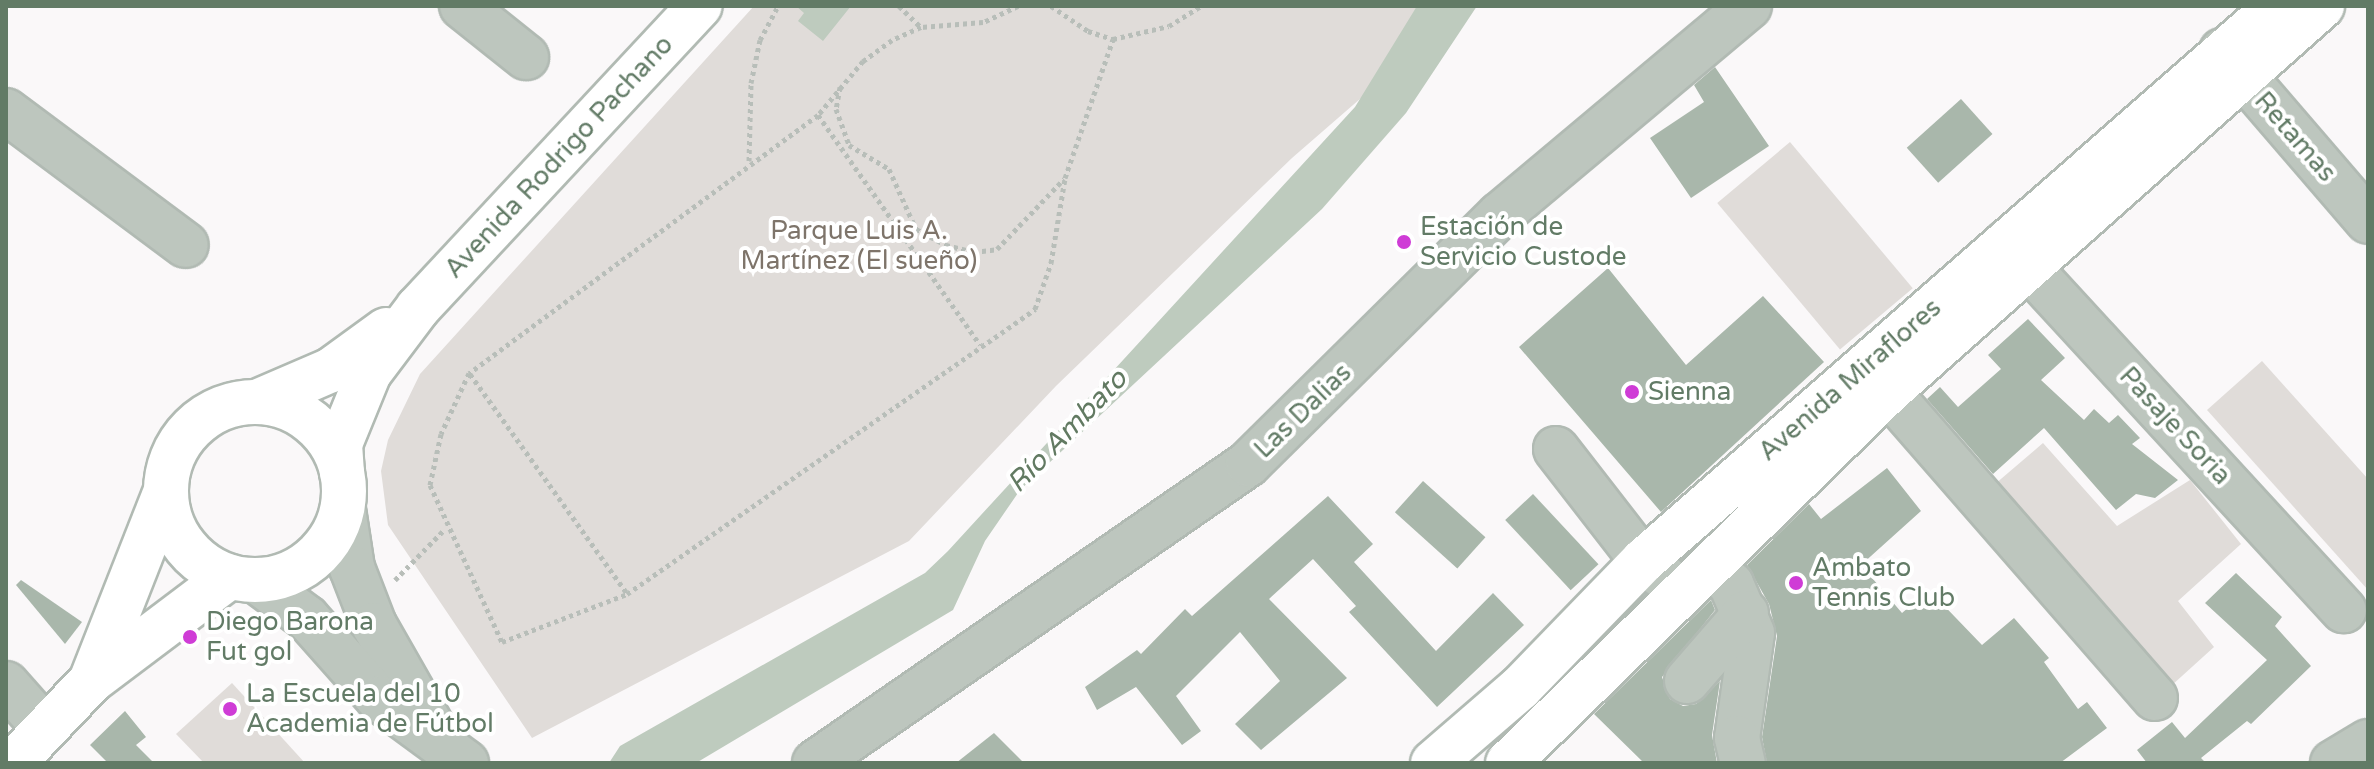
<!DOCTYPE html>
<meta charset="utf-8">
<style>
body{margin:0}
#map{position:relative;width:2374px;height:769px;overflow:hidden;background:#faf8f9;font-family:"Varela Round",sans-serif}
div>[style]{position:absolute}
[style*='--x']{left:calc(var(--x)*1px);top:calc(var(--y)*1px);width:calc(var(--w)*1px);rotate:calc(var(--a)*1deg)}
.green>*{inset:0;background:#e0dcd9;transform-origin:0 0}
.water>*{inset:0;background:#becbbe}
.building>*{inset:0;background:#a9b7ab;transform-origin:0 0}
.path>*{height:5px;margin-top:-2.5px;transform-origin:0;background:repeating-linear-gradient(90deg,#b8beb9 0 4px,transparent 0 8px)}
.roads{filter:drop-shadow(2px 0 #b1bab3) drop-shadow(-2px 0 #b1bab3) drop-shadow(0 2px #b1bab3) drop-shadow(0 -2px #b1bab3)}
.minor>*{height:44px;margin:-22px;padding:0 22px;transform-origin:22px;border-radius:22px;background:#bdc6be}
.major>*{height:44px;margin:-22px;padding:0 22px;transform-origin:22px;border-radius:22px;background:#fff}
.major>.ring{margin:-22px;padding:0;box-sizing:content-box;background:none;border:44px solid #fff;border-radius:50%}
.dots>*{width:22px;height:22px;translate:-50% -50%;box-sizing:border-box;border:4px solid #fff;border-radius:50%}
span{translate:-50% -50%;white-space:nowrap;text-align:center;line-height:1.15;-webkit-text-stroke:8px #fff;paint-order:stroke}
.street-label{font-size:26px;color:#627b66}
.poi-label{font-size:26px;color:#627b66}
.left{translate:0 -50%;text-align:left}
.park-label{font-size:26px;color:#7e746a}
.water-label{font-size:28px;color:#627a62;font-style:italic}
.frame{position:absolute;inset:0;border:8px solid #627b66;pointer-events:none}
</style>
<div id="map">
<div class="green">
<div style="clip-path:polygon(754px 6px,1467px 6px,1292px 158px,1056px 386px,909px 541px,532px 738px,388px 525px,381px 471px,388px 440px,420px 374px)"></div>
<div style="left:1790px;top:142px;width:191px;height:95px;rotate:50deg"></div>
<div style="clip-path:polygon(2262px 361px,2368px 479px,2368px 590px,2207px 410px)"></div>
<div style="clip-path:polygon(2043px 443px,2117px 526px,2190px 480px,2241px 544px,2178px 601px,2214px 647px,2150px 705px,1974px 502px)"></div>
<div style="clip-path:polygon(232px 683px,305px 763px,204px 763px,176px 734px)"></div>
</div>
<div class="water">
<div style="clip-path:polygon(796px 6px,851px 6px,823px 41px,798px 21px,804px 13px)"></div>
<div style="clip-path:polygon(1417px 6px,1477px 6px,1406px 113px,1322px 209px,1020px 490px,985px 541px,953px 610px,696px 763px,609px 763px,620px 746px,925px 573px,948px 551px,1355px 107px)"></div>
</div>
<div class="building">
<div style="clip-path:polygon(1715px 67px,1769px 146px,1691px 198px,1650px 138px,1704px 102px,1694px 85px)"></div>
<div style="left:1961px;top:99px;width:47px;height:73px;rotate:48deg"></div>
<div style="clip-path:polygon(1608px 268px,1686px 365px,1763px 296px,1824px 362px,1661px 512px,1519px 347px)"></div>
<div style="clip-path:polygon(2028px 319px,2065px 358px,2041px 380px,2084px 420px,2094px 409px,2109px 423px,2118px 415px,2140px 438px,2132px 444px,2178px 480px,2155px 498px,2136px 494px,2116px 510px,2044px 428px,1993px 474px,1927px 399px,1940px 387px,1958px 407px,2001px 369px,1988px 355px)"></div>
<div style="clip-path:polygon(1887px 468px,1921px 511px,1861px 565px,1902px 613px,1929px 590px,1982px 645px,2014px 618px,2049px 658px,2044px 662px,2078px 709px,2087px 702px,2107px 728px,2060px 763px,1767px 763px,1762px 737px,1777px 636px,1769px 604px,1747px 565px,1809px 504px,1821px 519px)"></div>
<div style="left:1423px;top:481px;width:84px;height:42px;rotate:42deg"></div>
<div style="left:1533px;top:494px;width:96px;height:38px;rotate:47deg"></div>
<div style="clip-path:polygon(1328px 496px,1373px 544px,1354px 562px,1436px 651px,1493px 593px,1524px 625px,1437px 707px,1349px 612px,1356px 606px,1313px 559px,1269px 599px,1347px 678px,1261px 750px,1235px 724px,1280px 681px,1240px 632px,1176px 696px,1201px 731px,1182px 745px,1136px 687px,1097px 710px,1085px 687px,1137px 650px,1141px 654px,1185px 609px,1192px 616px)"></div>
<div style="clip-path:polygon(2236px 573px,2282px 617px,2275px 626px,2311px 666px,2251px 724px,2247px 721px,2201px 758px,2206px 763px,2147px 763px,2137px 750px,2172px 722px,2185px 738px,2267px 660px,2205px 603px)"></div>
<div style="clip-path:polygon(21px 580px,82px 622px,65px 644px,16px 585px)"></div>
<div style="clip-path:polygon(1711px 600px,1715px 610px,1662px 677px,1670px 699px,1683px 706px,1696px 704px,1720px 681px,1712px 735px,1717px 763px,1644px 763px,1594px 714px)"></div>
<div style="clip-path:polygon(125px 711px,146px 737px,136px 745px,154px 763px,108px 763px,90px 745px)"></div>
<div style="clip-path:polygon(994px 733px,1024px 763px,956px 763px)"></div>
</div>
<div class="path">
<div style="--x:899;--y:6;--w:30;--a:44"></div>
<div style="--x:1018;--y:6;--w:38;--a:155"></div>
<div style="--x:983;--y:22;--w:62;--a:175.4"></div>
<div style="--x:921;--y:27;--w:32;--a:156"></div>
<div style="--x:892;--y:40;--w:36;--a:144"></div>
<div style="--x:863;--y:61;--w:70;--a:129.8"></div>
<div style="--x:818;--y:115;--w:434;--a:143.5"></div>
<div style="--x:469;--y:373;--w:67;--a:114.7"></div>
<div style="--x:441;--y:434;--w:52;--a:102.2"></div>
<div style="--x:430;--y:485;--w:173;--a:65.4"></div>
<div style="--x:502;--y:642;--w:134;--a:-21"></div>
<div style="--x:627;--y:594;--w:498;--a:-34.9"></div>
<div style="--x:1035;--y:309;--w:49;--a:-70.8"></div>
<div style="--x:1051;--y:263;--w:86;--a:-80.6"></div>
<div style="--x:1065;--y:178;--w:147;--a:-70.9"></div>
<div style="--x:1051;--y:6;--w:45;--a:34"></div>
<div style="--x:1088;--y:31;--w:26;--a:18"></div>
<div style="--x:1113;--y:39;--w:57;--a:-13.1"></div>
<div style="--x:1169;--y:26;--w:38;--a:-32"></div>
<div style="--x:840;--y:87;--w:22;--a:100"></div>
<div style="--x:836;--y:109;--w:38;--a:70"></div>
<div style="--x:849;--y:145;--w:47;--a:31"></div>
<div style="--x:889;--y:169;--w:66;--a:65.8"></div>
<div style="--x:916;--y:229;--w:34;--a:28"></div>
<div style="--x:946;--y:245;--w:29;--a:14"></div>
<div style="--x:974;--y:252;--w:23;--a:-7"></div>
<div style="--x:997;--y:249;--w:97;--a:-46.3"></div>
<div style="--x:818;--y:115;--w:281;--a:54.8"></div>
<div style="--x:749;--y:161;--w:78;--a:-88.5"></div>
<div style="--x:751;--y:83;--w:44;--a:-78.2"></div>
<div style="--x:760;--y:40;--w:38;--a:-62"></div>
<div style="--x:470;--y:374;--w:269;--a:54.4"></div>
<div style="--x:395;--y:580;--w:71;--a:-45.6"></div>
</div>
<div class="roads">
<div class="minor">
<div style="--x:462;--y:6;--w:82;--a:38.6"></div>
<div style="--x:2222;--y:51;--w:224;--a:49.3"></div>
<div style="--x:6;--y:111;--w:224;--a:36.7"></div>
<div style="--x:2006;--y:243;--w:499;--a:47.4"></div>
<div style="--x:1888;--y:392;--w:406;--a:48.9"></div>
<div style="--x:1556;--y:449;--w:142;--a:52.2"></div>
<div style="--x:1643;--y:561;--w:51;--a:37.8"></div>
<div style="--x:343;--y:509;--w:60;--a:81.3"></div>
<div style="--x:352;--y:568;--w:61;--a:68.9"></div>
<div style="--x:374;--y:625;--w:121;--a:60.3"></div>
<div style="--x:1710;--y:566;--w:28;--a:41"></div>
<div style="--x:1731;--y:584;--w:53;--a:66.8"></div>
<div style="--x:1752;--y:633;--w:106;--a:98.1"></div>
<div style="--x:1737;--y:738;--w:26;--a:77"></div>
<div style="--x:257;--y:581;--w:62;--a:36.5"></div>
<div style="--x:307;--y:618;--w:108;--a:48.4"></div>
<div style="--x:379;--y:699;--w:108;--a:36.3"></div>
<div style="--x:1687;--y:681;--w:90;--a:-49.1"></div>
<div style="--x:6;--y:684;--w:57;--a:48.5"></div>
<div style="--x:815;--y:763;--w:526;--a:-34.63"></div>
<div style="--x:1248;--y:464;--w:354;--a:-44.7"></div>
<div style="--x:1500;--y:215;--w:325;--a:-40"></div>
<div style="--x:2333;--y:763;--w:41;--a:-31"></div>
</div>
<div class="major">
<div style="--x:257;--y:402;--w:81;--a:-23.4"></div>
<div style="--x:331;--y:370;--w:68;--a:-36"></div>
<div class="ring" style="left:166px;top:402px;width:134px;height:134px"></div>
<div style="--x:342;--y:473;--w:29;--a:-94"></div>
<div style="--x:340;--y:444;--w:77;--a:-67.8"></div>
<div style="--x:369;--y:373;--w:81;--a:-53"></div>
<div style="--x:418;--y:308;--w:413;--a:-47"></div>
<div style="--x:93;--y:676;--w:197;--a:-68.5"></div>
<div style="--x:13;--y:763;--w:113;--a:-46.4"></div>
<div style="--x:91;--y:681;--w:173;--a:-37"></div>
<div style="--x:1433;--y:763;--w:115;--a:-40.8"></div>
<div style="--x:1520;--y:688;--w:177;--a:-45.9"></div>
<div style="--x:1643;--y:561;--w:843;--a:-41.2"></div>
<div style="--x:1508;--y:763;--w:531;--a:-44.31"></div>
<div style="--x:1888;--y:392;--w:581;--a:-41.65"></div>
</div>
</div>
<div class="dots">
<div style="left:1404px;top:242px;background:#cf3cd6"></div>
<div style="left:1632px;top:392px;background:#cf3cd6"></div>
<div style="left:1796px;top:583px;background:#cf3cd6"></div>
<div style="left:190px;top:637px;background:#cf3cd6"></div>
<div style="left:230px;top:709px;background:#cf3cd6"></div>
</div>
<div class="street-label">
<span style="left:2295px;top:137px;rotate:49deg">Retamas</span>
<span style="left:559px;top:157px;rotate:-47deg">Avenida Rodrigo Pachano</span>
<span style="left:1850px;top:380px;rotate:-41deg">Avenida Miraflores</span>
<span style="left:1303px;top:411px;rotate:-44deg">Las Dalias</span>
<span style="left:2175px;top:426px;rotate:47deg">Pasaje Soria</span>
</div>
<div class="poi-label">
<span class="left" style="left:1420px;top:242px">Estación de<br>Servicio Custode</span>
<span class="left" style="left:1648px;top:392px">Sienna</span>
<span class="left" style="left:1812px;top:583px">Ambato<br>Tennis Club</span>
<span class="left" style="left:206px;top:637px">Diego Barona<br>Fut gol</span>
<span class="left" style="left:246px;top:709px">La Escuela del 10<br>Academia de Fútbol</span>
</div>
<div class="park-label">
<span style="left:859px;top:246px">Parque Luis A.<br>Martínez (El sueño)</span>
</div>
<div class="water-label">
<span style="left:1067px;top:431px;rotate:-46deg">Río Ambato</span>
</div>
<div class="frame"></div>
</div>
